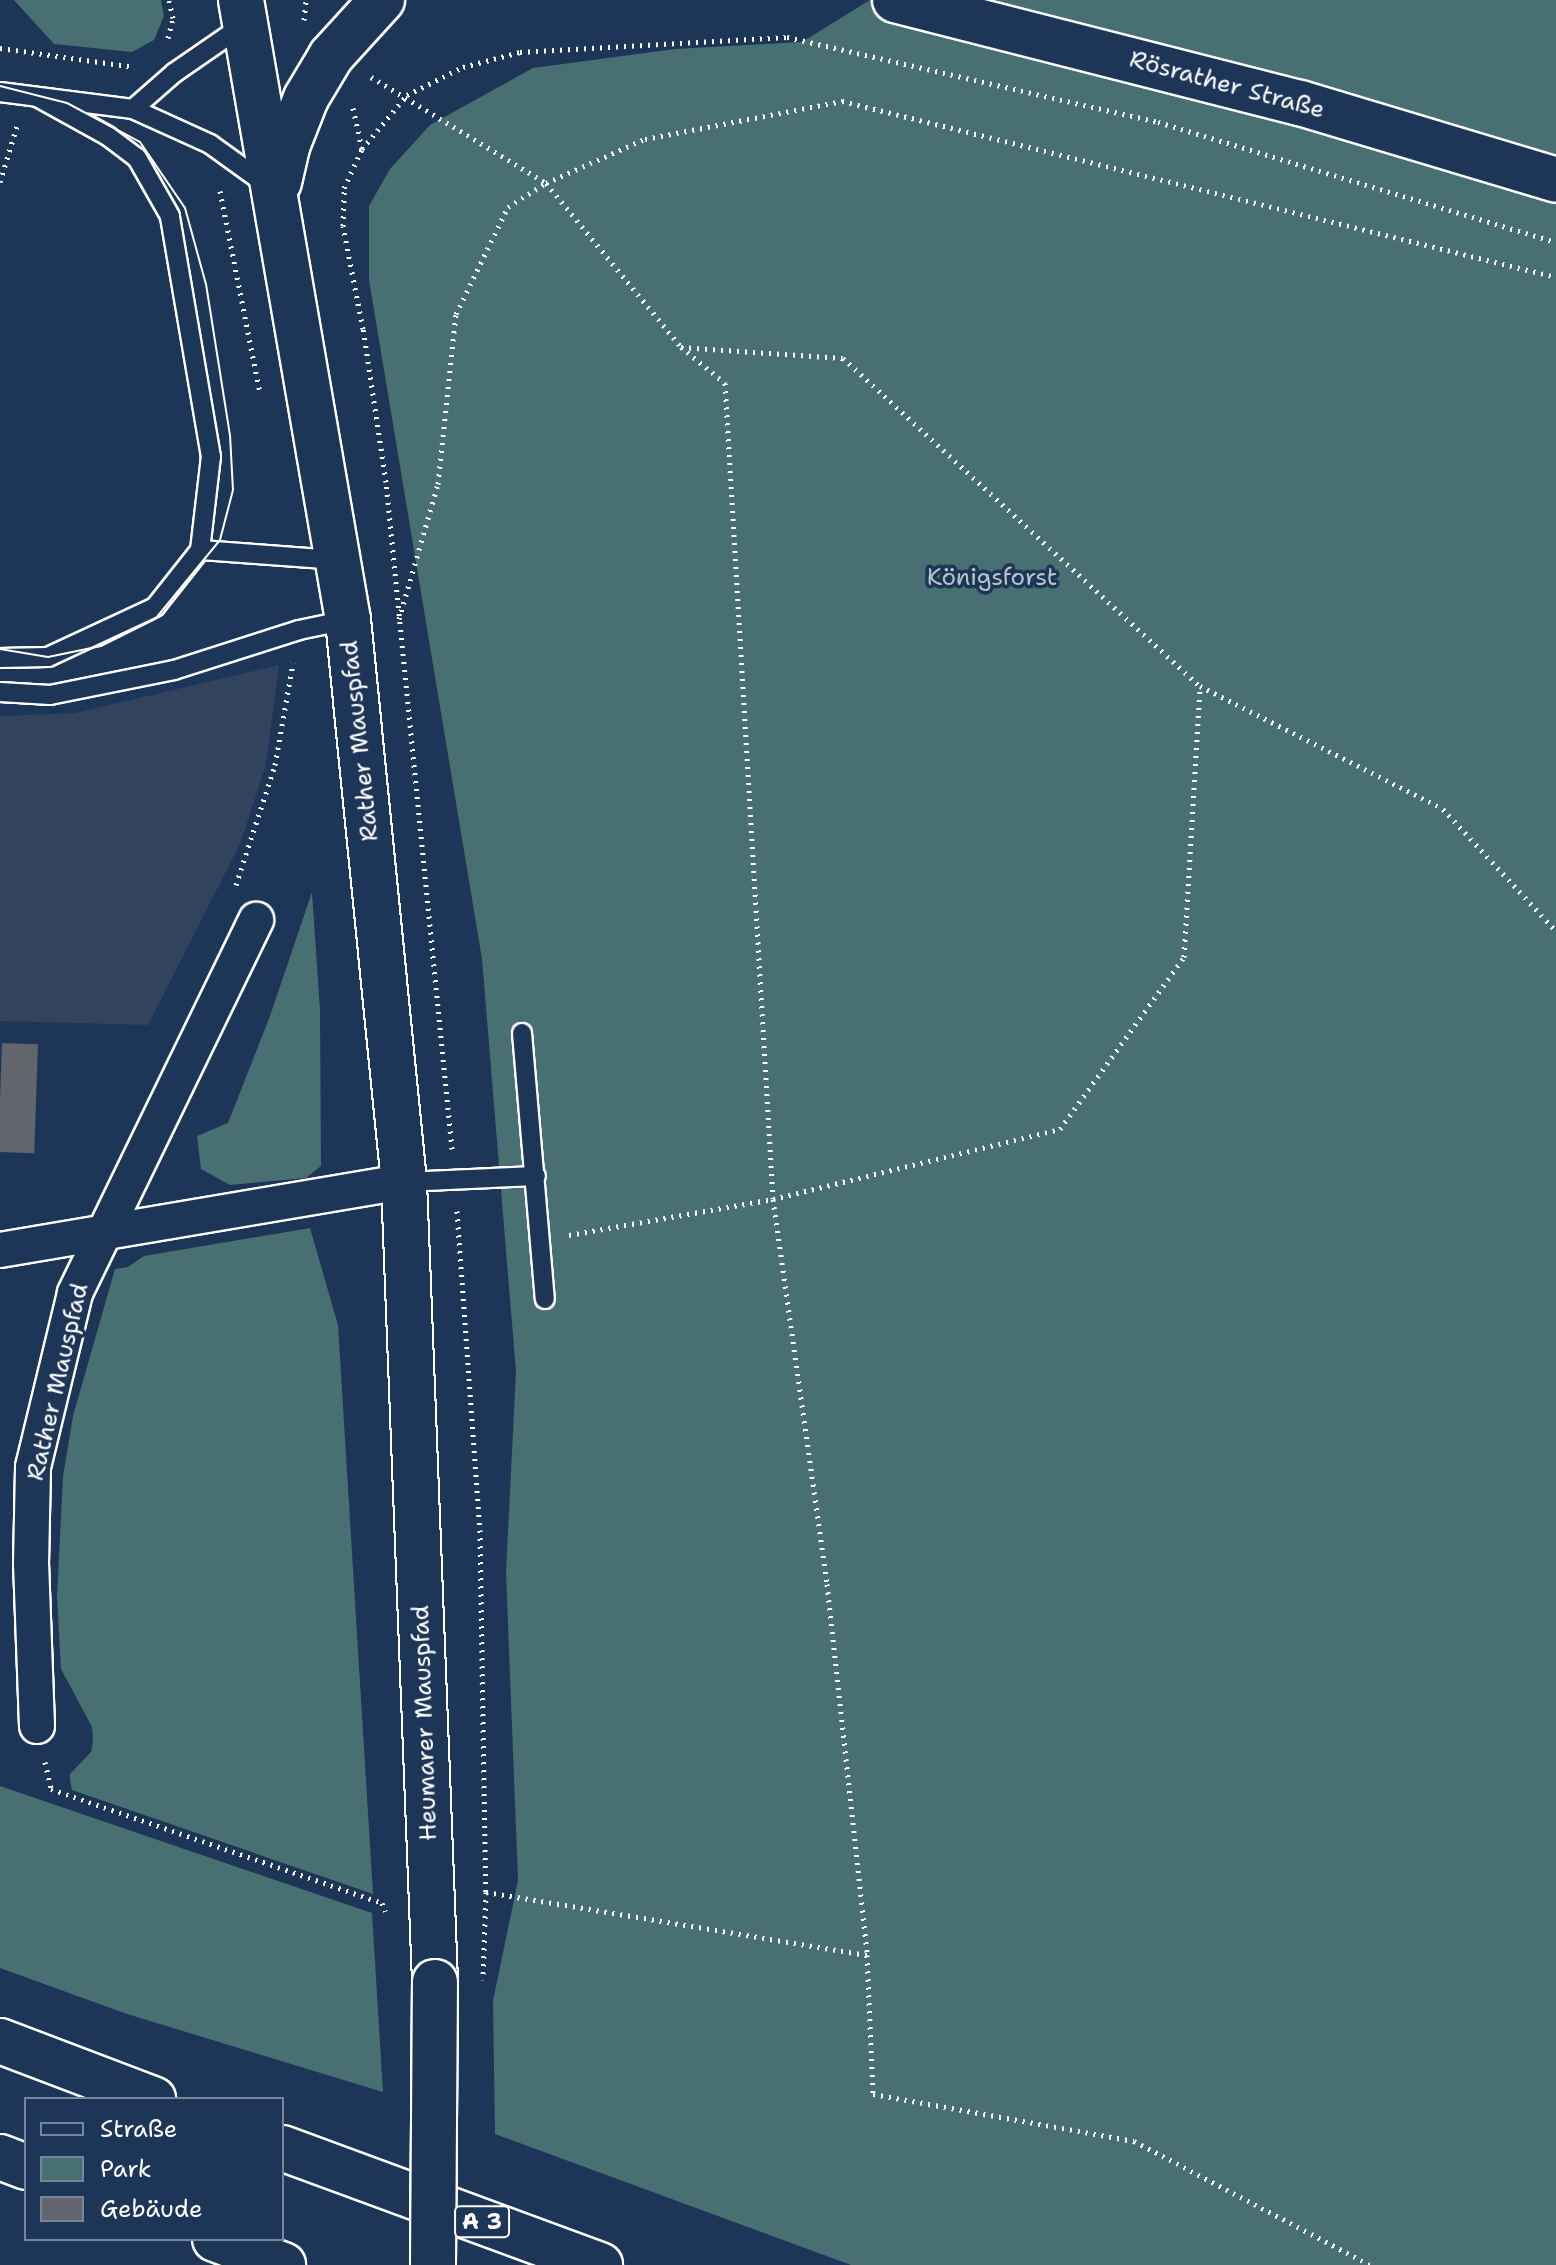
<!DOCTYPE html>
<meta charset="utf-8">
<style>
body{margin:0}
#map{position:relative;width:1556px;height:2265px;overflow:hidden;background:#1d3557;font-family:"Shantell Sans",sans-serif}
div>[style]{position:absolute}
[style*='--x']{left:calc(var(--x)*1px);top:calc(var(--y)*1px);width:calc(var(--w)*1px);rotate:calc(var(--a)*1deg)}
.built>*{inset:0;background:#32435e}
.green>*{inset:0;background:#486f72}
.building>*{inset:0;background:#63656d;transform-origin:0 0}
.path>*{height:5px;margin-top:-2.5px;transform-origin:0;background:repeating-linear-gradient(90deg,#fff 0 2px,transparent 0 8px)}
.roads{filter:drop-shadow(2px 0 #fff) drop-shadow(-2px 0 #fff) drop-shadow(0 2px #fff) drop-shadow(0 -2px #fff)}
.lane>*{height:18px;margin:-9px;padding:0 9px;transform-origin:9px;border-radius:9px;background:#1d3557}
.street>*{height:34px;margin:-17px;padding:0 17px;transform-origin:17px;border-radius:17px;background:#1d3557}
.secondary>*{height:44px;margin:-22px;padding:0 22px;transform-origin:22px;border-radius:22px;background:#1d3557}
.highway>*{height:44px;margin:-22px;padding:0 22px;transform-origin:22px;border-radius:22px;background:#1d3557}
.tram>*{height:2px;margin:-1px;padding:0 1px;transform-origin:1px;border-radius:1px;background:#fff}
.bridges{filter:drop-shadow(2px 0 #fff) drop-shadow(-2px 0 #fff) drop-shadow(0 2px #fff) drop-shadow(0 -2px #fff)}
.secondary-bridge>*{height:44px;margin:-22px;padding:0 22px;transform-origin:22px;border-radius:22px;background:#1d3557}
span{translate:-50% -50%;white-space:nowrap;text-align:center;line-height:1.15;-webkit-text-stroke:7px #1d3557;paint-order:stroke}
.shield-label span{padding:2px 6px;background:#1d3557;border:2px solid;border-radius:6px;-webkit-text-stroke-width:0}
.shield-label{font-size:22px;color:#fff;font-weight:700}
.street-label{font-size:24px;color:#fff}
.park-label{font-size:24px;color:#b6c5c7}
.legend{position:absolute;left:24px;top:2097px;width:260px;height:144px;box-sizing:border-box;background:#1d3557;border:2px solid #77869a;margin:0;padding:10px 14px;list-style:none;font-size:24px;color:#fff}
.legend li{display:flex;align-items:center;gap:16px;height:40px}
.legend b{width:40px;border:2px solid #77869a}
</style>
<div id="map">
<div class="built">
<div style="clip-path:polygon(279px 665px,266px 765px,240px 844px,148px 1025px,0 1021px,0 716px,75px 713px)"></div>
</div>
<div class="green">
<div style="clip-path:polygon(14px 0,161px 0,164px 16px,154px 40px,132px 52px,54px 44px)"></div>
<div style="clip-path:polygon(870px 0,1556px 0,1556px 2265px,851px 2265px,495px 2134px,493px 2001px,518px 1880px,506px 1573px,516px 1372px,482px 959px,369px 280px,369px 206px,390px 169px,430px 125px,533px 68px,675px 49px,802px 42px)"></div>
<div style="clip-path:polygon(312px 892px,320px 1010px,321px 1166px,306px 1178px,230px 1185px,201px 1169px,197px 1136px,228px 1123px,270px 1016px)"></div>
<div style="clip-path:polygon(310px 1228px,338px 1325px,373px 1894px,72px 1790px,70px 1780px,70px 1774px,91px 1752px,93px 1741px,92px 1727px,61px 1669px,57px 1597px,63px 1476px,73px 1416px,115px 1269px,128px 1267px,144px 1256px)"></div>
<div style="clip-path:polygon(0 1786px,372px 1913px,383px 2092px,127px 2014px,0 1968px)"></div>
</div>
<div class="building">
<div style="left:2px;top:1043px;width:36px;height:109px;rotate:2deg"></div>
</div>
<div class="path">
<div style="--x:304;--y:20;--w:20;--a:-84"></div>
<div style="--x:168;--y:38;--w:21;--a:-76"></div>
<div style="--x:173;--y:18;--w:18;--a:-103"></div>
<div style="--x:0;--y:48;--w:136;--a:8"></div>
<div style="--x:371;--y:77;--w:205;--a:31.2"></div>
<div style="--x:546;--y:183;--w:212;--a:50.5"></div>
<div style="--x:681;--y:347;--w:162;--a:3.9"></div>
<div style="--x:843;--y:358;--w:485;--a:42.6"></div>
<div style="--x:1200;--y:686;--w:272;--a:26.8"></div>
<div style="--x:1443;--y:809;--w:166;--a:47.2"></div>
<div style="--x:353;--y:108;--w:42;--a:77.6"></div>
<div style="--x:0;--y:182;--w:59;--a:-73.1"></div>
<div style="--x:220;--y:191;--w:206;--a:78.8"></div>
<div style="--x:681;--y:347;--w:57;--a:39.3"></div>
<div style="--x:725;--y:383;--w:817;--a:86.63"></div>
<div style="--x:773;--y:1199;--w:389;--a:82"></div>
<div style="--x:827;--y:1584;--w:373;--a:83.8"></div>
<div style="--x:399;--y:619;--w:141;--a:-73.9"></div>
<div style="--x:438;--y:484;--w:171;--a:-84"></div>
<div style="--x:456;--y:314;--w:119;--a:-64.1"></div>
<div style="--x:508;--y:207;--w:45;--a:-32.3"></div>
<div style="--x:546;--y:183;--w:108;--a:-24"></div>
<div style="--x:645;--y:139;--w:201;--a:-10.9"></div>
<div style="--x:842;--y:101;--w:735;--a:13.85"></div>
<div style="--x:236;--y:885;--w:126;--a:-72"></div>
<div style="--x:275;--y:765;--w:104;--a:-80"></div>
<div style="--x:452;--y:1149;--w:670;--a:-95.65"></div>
<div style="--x:386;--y:482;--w:155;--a:-98.5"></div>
<div style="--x:363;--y:329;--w:105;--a:-101"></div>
<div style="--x:343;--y:226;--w:38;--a:-88"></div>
<div style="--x:344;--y:188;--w:43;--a:-65.2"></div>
<div style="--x:362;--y:149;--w:70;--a:-50.2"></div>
<div style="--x:407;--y:95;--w:63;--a:-26.6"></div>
<div style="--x:463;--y:67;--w:59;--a:-14.7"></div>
<div style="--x:520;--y:52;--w:267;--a:-3.2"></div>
<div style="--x:787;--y:37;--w:381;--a:12.9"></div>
<div style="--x:1158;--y:122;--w:416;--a:16.8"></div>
<div style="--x:457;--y:1211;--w:320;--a:85.9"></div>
<div style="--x:480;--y:1530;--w:362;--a:89.1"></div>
<div style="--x:486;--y:1892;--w:88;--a:92"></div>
<div style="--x:569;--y:1235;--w:207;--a:-10"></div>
<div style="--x:773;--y:1199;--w:295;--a:-13.7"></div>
<div style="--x:1060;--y:1129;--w:212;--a:-54.2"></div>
<div style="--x:1184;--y:957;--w:271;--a:-86.6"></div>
<div style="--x:45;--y:1762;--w:28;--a:77"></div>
<div style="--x:51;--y:1789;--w:350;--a:19"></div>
<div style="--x:382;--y:1903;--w:9;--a:69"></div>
<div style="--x:486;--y:1892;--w:386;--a:9.4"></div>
<div style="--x:867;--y:1955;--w:139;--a:87.5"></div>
<div style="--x:873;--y:2094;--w:265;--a:10.2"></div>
<div style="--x:1134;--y:2141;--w:267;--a:27.7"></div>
</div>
<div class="roads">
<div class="lane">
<div style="--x:0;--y:92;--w:134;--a:7.3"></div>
<div style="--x:133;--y:109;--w:85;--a:24.4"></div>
<div style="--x:210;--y:144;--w:70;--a:35.7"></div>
<div style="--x:133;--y:109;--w:55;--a:-41.3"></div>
<div style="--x:174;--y:73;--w:86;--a:-34.6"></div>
<div style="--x:200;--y:550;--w:136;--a:4.2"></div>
<div style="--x:0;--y:658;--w:48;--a:-1.2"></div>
<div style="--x:48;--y:657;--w:118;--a:-25"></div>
<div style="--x:155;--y:607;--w:73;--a:-51.7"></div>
<div style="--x:200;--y:550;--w:94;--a:-83.3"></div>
<div style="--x:211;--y:457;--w:244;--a:-99.7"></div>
<div style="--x:170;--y:216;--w:67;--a:-119.6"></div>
<div style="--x:137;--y:158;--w:36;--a:-143"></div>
<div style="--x:108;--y:136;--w:81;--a:-151.2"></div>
<div style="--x:0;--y:692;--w:50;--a:3.4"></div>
<div style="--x:50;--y:695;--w:126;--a:-11.4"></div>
<div style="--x:174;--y:670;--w:131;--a:-17.7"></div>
<div style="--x:299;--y:630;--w:49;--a:-11.8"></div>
<div style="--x:522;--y:1033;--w:267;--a:85.1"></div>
<div style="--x:404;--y:1182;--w:132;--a:-2.6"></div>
</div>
<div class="street">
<div style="--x:0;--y:1250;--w:410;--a:-9.6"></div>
<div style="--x:37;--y:1726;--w:162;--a:-92.1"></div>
<div style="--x:31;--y:1564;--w:97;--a:-88.8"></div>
<div style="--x:33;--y:1467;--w:179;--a:-76.4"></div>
<div style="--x:75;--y:1293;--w:415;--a:-64.1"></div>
</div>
<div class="secondary">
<div style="--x:241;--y:0;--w:629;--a:80.21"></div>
<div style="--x:348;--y:620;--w:565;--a:84.31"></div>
<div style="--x:404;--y:1182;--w:801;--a:87.78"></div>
<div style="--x:895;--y:0;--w:418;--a:14.3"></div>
<div style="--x:1300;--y:103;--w:267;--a:16.7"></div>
<div style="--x:279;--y:182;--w:39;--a:-77"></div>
<div style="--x:288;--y:144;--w:49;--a:-68.6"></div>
<div style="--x:306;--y:98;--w:49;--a:-59.2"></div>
<div style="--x:331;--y:56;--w:76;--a:-47.7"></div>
</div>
<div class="highway">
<div style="--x:0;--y:2041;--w:164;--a:20.8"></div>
<div style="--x:282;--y:2148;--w:339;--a:20.2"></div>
<div style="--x:0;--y:2157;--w:28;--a:21"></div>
<div style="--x:215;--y:2239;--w:73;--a:20.9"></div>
</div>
</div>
<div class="tram">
<div style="--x:0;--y:86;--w:69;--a:14.2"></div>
<div style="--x:67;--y:103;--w:83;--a:28.1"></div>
<div style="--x:140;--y:142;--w:80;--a:55.7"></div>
<div style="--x:185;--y:208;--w:79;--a:74.6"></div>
<div style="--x:206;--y:284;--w:153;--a:81"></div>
<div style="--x:230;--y:435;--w:55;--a:86.9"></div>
<div style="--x:233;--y:490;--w:52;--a:104.6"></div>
<div style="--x:220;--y:540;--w:102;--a:129.4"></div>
<div style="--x:155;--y:619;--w:60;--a:153.4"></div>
<div style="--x:101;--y:646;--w:54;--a:168.3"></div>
<div style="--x:48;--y:657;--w:49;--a:-170.5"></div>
</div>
<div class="bridges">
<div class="secondary-bridge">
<div style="--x:433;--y:2265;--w:283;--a:-89.6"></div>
</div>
</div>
<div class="shield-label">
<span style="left:482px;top:2222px">A 3</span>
</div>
<div class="street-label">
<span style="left:1227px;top:85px;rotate:15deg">Rösrather Straße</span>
<span style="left:360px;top:741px;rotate:-96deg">Rather Mauspfad</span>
<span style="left:58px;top:1382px;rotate:-77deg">Rather Mauspfad</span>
<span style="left:425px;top:1723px;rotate:-92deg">Heumarer Mauspfad</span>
</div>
<div class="park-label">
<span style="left:992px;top:578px">Königsforst</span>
</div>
<ul class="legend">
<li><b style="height:10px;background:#1d3557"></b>Straße</li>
<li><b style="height:22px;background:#486f72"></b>Park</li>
<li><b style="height:22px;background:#63656d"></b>Gebäude</li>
</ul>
</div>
